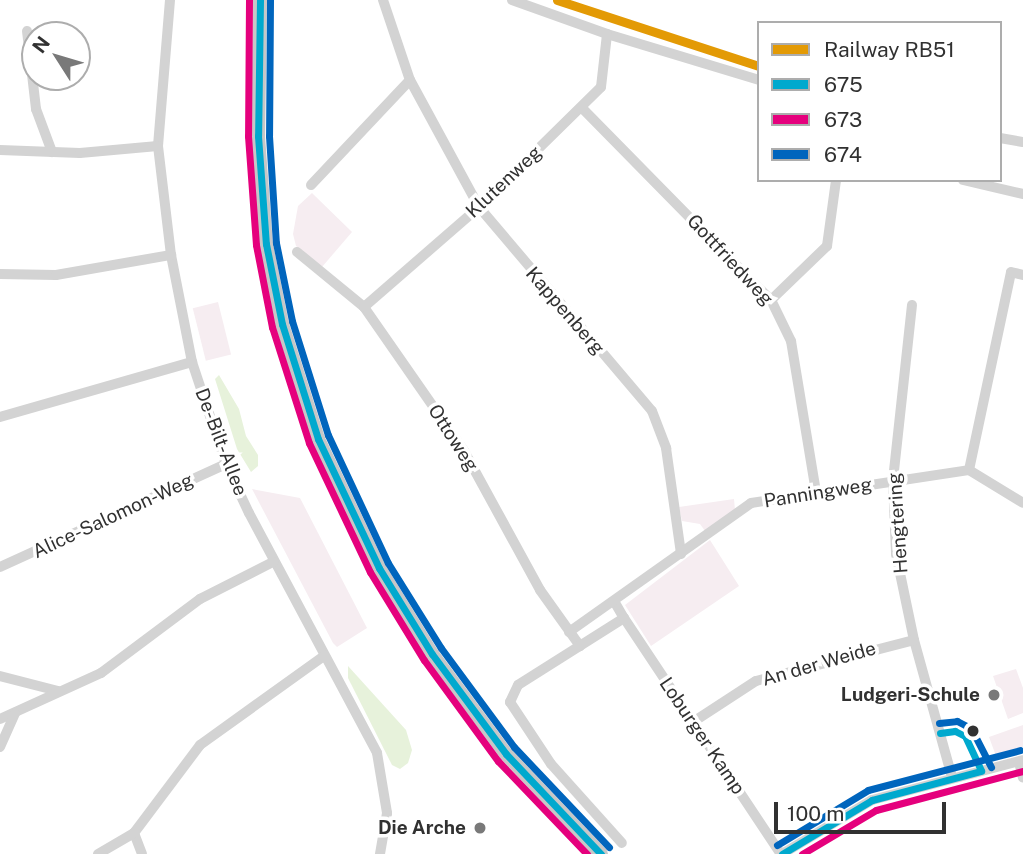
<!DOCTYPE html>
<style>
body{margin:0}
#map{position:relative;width:1023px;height:854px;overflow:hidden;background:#fff;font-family:"Public Sans",sans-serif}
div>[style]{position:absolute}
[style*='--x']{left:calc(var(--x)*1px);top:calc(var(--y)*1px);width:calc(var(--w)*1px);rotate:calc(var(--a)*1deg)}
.green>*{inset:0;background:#f6edf1;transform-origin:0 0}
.water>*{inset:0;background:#e7f2db}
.minor>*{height:10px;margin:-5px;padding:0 5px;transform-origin:5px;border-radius:5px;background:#d3d3d3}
.major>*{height:14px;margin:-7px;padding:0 7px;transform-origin:7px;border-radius:7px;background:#c7c7c7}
.bus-1>*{height:7px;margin:-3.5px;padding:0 3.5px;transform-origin:3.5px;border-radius:3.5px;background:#00a9ce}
.bus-2>*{height:7px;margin:-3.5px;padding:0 3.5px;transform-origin:3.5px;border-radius:3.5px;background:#e5007d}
.bus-3>*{height:7px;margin:-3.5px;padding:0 3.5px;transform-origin:3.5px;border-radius:3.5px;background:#0065bd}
.rail-1>*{height:9px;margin:-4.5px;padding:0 4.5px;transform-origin:4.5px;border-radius:4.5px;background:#e39a05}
.dots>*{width:19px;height:19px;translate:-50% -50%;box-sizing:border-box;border:4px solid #fff;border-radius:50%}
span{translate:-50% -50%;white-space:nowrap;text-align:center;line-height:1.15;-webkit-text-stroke:7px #fff;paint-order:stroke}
.street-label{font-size:19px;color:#313131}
.poi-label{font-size:19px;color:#313131;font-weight:700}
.right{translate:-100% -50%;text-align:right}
.legend{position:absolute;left:757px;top:21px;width:245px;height:161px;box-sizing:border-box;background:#fff;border:2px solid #adadad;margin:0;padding:9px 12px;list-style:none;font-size:21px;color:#313131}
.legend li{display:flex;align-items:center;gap:14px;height:35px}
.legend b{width:35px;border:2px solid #adadad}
.north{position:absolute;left:21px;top:21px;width:70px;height:70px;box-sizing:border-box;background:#fff;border:2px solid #adadad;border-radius:50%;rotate:307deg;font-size:19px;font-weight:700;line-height:28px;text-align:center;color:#313131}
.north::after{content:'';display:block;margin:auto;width:24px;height:32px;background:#797979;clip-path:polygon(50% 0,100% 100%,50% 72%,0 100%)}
.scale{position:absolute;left:774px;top:802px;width:172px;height:32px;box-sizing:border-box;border:4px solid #313131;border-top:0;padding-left:9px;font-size:21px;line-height:24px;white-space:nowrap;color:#313131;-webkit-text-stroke:5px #fff;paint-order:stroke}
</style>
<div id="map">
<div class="green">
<div style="clip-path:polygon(312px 193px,352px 232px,322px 267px,296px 246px,293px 234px,298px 206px)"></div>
<div style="left:218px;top:302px;width:54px;height:26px;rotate:76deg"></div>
<div style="clip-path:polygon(252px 489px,300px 498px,367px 628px,337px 647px,333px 643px)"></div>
<div style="clip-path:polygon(734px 499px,735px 510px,705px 531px,700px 524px,682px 521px,679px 507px)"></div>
<div style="clip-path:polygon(710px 540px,739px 586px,651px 646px,625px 605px)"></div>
<div style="clip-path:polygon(1016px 669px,1023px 688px,1023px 713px,1008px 719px,993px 676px)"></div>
<div style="clip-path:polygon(1023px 725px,1023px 747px,996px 756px,989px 737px)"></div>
</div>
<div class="water">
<div style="clip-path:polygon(219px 375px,239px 409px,246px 436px,258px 455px,258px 466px,251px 472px,237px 449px,215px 379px)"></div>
<div style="clip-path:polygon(348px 666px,406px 730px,412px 750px,408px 763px,400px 769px,392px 765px,348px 678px)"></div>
</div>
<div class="minor">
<div style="--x:170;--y:0;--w:146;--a:94.7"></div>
<div style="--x:158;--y:146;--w:110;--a:83.2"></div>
<div style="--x:171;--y:255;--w:109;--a:78.9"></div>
<div style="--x:192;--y:362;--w:108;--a:71.6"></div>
<div style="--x:226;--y:464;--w:54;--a:64.9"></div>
<div style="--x:249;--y:513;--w:272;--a:61.9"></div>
<div style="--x:377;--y:753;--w:61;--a:80.5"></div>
<div style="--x:387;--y:813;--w:42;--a:99.7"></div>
<div style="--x:383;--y:0;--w:84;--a:71.4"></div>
<div style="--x:410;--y:80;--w:145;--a:61.5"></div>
<div style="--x:479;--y:207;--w:267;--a:49.7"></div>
<div style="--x:652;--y:411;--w:40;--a:69"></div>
<div style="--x:666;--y:448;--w:107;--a:81.9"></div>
<div style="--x:512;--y:0;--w:101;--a:19.7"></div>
<div style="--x:607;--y:34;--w:159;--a:16.8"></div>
<div style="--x:27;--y:31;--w:79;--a:83.4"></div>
<div style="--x:36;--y:109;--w:46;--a:69.6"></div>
<div style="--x:582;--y:108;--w:269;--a:45.5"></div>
<div style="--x:771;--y:300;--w:46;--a:64"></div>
<div style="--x:791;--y:341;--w:153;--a:80.6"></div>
<div style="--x:1000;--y:138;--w:23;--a:10"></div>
<div style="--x:0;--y:150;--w:80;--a:2.1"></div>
<div style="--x:80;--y:153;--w:78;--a:-5.1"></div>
<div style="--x:963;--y:180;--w:62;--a:13.1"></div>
<div style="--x:311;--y:185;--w:144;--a:-46.7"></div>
<div style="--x:297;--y:252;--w:87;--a:39.4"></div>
<div style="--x:364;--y:307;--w:175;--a:55.2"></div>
<div style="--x:464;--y:451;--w:158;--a:61.3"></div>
<div style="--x:540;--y:590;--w:69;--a:54.5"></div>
<div style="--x:0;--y:274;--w:56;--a:1"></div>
<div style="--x:56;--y:275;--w:117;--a:-9.9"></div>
<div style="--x:771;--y:300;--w:78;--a:-44"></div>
<div style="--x:827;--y:246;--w:67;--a:-82.2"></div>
<div style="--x:912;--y:305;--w:177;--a:96.2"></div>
<div style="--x:893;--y:481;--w:73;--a:87.6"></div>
<div style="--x:896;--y:554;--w:88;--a:78.2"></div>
<div style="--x:914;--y:640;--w:142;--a:74.5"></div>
<div style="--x:364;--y:307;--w:152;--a:-41"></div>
<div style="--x:479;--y:207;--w:171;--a:-44.5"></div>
<div style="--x:601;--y:87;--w:53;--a:-83.5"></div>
<div style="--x:0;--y:417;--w:200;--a:-16"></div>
<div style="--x:969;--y:470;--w:202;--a:-78"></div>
<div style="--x:1011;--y:272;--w:12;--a:14"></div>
<div style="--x:969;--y:470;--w:63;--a:31.4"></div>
<div style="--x:0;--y:567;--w:248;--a:-24.5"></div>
<div style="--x:614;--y:601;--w:20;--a:60"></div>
<div style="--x:624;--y:618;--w:125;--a:147.7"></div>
<div style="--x:518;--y:685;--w:19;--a:115"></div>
<div style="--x:510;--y:702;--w:74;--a:56.5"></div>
<div style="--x:551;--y:764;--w:106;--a:48.1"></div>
<div style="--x:624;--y:618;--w:283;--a:56.4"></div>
<div style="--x:569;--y:632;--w:223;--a:-35.3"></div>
<div style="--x:751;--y:503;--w:220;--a:-8.6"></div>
<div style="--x:0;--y:676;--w:60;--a:14.5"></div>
<div style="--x:0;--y:719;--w:111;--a:-24.5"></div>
<div style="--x:101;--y:673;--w:124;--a:-36.8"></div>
<div style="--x:200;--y:599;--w:82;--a:-26.9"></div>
<div style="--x:693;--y:722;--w:75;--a:-33.1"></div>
<div style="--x:756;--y:681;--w:163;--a:-14.5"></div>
<div style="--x:0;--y:747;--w:37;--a:-66"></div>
<div style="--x:1019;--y:762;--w:16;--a:76"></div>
<div style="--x:134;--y:833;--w:22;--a:69"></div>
<div style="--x:98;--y:854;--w:42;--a:-30.3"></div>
<div style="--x:134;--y:833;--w:110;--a:-53.1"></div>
<div style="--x:200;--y:745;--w:153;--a:-35.7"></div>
<div style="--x:782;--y:854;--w:105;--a:-31"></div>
<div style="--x:872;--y:800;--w:156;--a:-14.8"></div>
</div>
<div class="major">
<div style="--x:260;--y:0;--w:136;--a:90.8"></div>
<div style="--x:258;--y:136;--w:108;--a:85.8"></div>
<div style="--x:266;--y:244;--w:82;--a:78.7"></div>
<div style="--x:282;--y:324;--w:121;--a:72.6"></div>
<div style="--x:318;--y:439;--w:143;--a:64.7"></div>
<div style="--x:379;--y:568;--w:101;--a:58.4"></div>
<div style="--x:432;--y:654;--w:124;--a:53.5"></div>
<div style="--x:506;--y:754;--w:138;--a:46.5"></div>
</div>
<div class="bus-1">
<div style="--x:260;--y:0;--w:136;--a:90.8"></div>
<div style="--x:258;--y:136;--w:108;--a:85.8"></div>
<div style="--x:266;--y:244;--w:82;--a:78.7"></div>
<div style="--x:282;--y:324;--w:121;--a:72.6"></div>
<div style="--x:318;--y:439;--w:143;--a:64.7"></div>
<div style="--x:379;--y:568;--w:101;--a:58.4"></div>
<div style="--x:432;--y:654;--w:124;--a:53.5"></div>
<div style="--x:506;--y:754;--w:138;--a:46.5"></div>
<div style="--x:940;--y:733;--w:15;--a:-8"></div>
<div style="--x:955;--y:731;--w:11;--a:27"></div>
<div style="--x:965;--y:736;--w:38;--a:65"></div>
<div style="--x:782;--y:854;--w:105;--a:-31"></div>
<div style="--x:872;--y:800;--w:113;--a:-14.9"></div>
</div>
<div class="bus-2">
<div style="--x:249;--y:0;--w:136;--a:90.4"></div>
<div style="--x:248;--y:136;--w:109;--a:85.8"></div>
<div style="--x:256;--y:245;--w:84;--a:79"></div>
<div style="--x:272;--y:327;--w:122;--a:72.3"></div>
<div style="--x:309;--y:443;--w:143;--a:64.7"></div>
<div style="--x:370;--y:572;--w:103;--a:58.5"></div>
<div style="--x:424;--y:660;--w:125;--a:53.8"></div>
<div style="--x:498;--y:761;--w:129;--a:46.3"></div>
<div style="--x:802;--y:854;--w:86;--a:-30.7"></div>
<div style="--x:876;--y:810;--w:152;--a:-14.9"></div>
</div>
<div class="bus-3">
<div style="--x:270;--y:0;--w:136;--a:90.4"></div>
<div style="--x:269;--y:136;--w:107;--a:86.3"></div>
<div style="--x:276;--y:243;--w:80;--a:78.4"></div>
<div style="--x:292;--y:321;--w:120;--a:72.5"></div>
<div style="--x:328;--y:435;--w:141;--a:64.9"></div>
<div style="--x:388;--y:563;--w:100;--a:58.1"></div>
<div style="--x:441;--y:648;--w:123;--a:53.6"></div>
<div style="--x:514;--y:747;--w:138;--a:46.5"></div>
<div style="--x:939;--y:723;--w:18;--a:-6"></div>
<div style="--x:957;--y:721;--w:16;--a:27"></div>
<div style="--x:971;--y:728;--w:44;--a:62.9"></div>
<div style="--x:777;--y:845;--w:106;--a:-31.1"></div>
<div style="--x:868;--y:790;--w:157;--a:-14.7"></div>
</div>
<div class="rail-1">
<div style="--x:557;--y:0;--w:213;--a:18.1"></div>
</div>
<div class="dots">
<div style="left:994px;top:695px;background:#797979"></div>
<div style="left:973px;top:731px;background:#313131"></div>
<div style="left:480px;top:828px;background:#797979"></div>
</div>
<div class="street-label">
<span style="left:504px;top:182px;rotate:-43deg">Klutenweg</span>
<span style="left:730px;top:260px;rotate:47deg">Gottfriedweg</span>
<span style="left:565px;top:311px;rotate:49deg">Kappenberg</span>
<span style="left:453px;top:438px;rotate:57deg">Ottoweg</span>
<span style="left:221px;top:442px;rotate:69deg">De-Bilt-Allee</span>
<span style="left:818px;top:493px;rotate:-9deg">Panningweg</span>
<span style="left:113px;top:516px;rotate:-25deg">Alice-Salomon-Weg</span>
<span style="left:898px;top:523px;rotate:-94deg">Hengtering</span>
<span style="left:819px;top:664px;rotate:-16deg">An der Weide</span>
<span style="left:702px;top:736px;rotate:56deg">Loburger Kamp</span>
</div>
<div class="poi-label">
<span class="right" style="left:980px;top:695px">Ludgeri-Schule</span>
<span class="right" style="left:466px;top:828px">Die Arche</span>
</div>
<ul class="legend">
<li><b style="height:9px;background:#e39a05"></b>Railway RB51</li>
<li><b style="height:9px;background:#00a9ce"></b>675</li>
<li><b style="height:9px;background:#e5007d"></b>673</li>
<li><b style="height:9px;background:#0065bd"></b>674</li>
</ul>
<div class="north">N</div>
<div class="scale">100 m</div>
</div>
